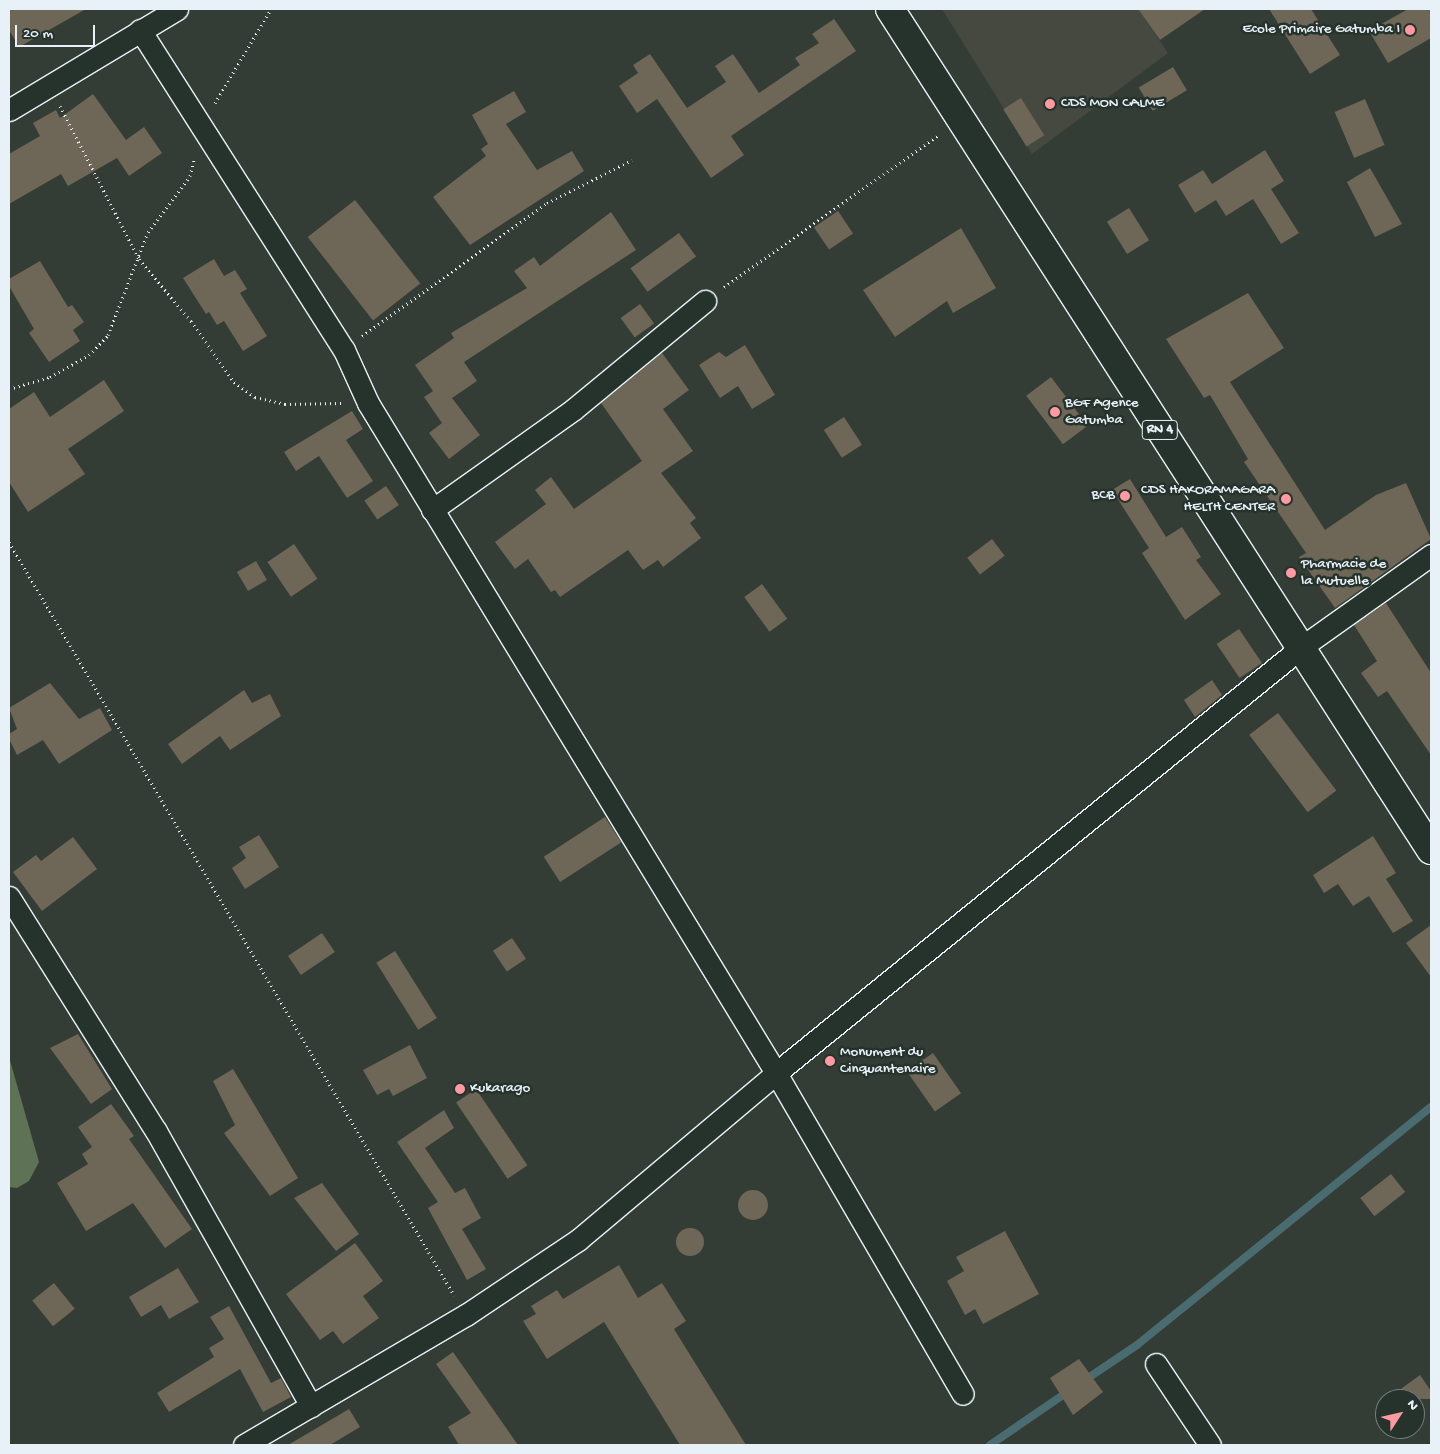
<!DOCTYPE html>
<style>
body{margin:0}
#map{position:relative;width:1440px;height:1454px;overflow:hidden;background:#343d35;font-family:"Gochi Hand",sans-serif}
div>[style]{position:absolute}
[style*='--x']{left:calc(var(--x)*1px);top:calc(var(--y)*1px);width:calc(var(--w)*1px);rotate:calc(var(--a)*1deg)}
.built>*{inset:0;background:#45493f}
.green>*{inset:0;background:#5e7255}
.stream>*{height:8px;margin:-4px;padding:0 4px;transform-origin:4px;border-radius:4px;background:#4a6c71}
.building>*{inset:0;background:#6e6656;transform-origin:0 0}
.round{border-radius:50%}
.path>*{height:3px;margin-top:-1.5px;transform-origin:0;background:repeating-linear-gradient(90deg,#e8f1f8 0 1px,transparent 0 5px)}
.roads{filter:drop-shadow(1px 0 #e8f1f8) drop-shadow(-1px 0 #e8f1f8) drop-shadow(0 1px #e8f1f8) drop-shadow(0 -1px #e8f1f8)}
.minor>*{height:21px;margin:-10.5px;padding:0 10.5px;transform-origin:10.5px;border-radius:10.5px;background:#26332d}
.primary>*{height:28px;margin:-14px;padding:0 14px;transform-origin:14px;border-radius:14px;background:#26332d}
.dots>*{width:14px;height:14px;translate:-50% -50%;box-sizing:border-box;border:2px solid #26332d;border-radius:50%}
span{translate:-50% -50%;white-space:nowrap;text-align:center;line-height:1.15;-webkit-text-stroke:5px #26332d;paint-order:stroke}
.shield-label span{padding:1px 4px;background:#26332d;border:1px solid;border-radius:4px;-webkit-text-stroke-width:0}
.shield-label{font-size:14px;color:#e8f1f8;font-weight:700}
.poi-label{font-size:15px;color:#e8f1f8}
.right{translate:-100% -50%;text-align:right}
.left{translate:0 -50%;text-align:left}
.frame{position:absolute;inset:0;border:10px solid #e8f1f8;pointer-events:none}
.north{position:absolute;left:1375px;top:1389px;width:50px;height:50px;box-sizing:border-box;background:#26332d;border:1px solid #747f7e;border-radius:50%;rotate:55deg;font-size:14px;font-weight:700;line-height:20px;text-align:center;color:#e8f1f8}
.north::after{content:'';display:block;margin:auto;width:18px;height:22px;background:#ff9aa2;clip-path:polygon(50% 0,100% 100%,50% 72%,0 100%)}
.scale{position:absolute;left:15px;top:25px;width:80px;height:22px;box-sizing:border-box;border:2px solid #e8f1f8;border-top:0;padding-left:6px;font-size:15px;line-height:18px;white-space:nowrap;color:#e8f1f8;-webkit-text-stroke:4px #26332d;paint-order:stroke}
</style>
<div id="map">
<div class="built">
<div style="clip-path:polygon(942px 9px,1138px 9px,1168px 53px,1032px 154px)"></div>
</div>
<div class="green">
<div style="clip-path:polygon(9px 1057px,39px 1162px,29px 1181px,17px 1188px,9px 1187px)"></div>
</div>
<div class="stream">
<div style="--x:1085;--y:1380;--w:63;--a:-33.9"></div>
<div style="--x:1137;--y:1345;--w:378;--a:-39"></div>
<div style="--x:990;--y:1445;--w:96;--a:-34.4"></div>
</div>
<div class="building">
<div style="clip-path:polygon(9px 9px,86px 9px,19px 47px,9px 30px)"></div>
<div style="clip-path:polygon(1138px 9px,1205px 9px,1160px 40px)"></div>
<div style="clip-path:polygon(1269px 9px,1311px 9px,1340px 55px,1310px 74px)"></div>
<div style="clip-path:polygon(1408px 9px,1431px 9px,1431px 38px,1388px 63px,1369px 31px)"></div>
<div style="clip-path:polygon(834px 19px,856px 51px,731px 136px,744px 155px,711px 178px,657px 99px,637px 113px,619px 86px,638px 73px,633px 65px,650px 54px,687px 108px,726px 82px,715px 66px,733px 54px,759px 93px,800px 65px,795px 58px,819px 43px,812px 34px)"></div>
<div style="left:1173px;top:67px;width:27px;height:40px;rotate:59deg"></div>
<div style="clip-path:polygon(514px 91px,526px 112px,506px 124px,537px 170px,572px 151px,584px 171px,470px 245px,433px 197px,486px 156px,481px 149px,488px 144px,472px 115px)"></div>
<div style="clip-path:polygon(93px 94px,126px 140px,144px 127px,162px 153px,129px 176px,117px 158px,68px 186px,61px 174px,9px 204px,9px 154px,40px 136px,33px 123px,56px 110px,60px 118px)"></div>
<div style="left:1021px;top:98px;width:44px;height:21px;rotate:58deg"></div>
<div style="left:1365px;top:99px;width:50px;height:33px;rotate:67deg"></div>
<div style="clip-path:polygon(1265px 150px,1284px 181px,1271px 189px,1299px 233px,1281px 244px,1253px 199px,1226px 216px,1216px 200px,1195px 213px,1178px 185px,1203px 170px,1212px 184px)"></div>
<div style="clip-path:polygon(1370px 168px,1402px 224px,1375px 237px,1347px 182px)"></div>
<div style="left:355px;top:200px;width:106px;height:60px;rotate:52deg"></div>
<div style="left:1129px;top:208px;width:38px;height:26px;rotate:58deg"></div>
<div style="left:838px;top:211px;width:27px;height:29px;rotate:56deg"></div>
<div style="clip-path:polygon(611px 212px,636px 250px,464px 362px,477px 381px,452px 398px,480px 435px,449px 459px,429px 433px,442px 423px,424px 397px,433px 391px,415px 365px,454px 338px,451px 333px,527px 288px,514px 271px,534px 257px,540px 266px)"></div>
<div style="clip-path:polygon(961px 228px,996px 288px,953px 313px,947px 301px,895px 337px,863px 290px)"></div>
<div style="left:679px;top:233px;width:29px;height:60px;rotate:54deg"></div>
<div style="clip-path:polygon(214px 259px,224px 276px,235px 270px,247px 289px,240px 293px,267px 336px,243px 351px,224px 321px,217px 325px,209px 312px,206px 314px,183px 278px)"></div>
<div style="clip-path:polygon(40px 261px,68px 307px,72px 305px,84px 322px,73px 330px,80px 341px,49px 362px,29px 333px,34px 329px,9px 286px,9px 279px)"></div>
<div style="clip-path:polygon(1248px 293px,1284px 348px,1230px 382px,1325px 530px,1376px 495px,1406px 483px,1431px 539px,1335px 608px,1299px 557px,1306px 553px,1244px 462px,1248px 459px,1210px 395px,1204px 398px,1166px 339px)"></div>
<div style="left:640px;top:304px;width:24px;height:24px;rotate:54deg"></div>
<div style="clip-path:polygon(745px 345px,775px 395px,752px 409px,738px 386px,720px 398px,699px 365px,719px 352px,726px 357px)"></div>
<div style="clip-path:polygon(662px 353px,689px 390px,663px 409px,693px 451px,661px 473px,696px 518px,690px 523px,701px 538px,663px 567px,658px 560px,643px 570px,628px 550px,560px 597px,555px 590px,551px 592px,528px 559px,515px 569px,495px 542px,546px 504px,535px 490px,551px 477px,574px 509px,642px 461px,601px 403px)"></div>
<div style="left:1051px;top:377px;width:61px;height:31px;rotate:53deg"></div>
<div style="clip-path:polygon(104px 380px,124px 411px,68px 449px,85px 474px,28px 512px,9px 482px,9px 409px,34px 392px,50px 417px)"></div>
<div style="clip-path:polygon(352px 411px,363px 429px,346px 440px,373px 481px,347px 498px,319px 456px,296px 471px,284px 452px)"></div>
<div style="left:844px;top:417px;width:33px;height:24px;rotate:57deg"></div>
<div style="clip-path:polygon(1130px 479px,1166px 537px,1182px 527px,1201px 557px,1196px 560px,1221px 594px,1185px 620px,1142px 553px,1149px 548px,1112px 490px)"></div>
<div style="left:386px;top:486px;width:23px;height:26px;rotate:56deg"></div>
<div style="left:992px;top:539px;width:21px;height:31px;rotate:53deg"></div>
<div style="left:294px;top:544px;width:42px;height:32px;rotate:56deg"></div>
<div style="left:256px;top:561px;width:22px;height:22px;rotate:60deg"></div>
<div style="left:762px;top:584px;width:43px;height:22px;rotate:54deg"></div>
<div style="clip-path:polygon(1386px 603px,1431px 673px,1431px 755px,1387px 691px,1378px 697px,1361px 673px,1377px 661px,1354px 625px)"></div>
<div style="left:1239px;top:629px;width:41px;height:27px;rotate:56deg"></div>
<div style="clip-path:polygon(1212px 680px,1222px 695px,1195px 717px,1184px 700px)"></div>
<div style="clip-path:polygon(50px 683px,79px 719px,100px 708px,112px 730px,59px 764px,43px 740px,17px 755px,9px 739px,9px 734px,17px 729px,9px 708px)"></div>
<div style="clip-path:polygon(244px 690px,252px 703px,270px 694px,281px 716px,230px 750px,220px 736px,182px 764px,168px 744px)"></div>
<div style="left:1278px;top:713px;width:97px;height:36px;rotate:53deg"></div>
<div style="left:605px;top:817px;width:30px;height:73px;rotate:57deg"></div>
<div style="clip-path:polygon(259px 835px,279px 867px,245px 889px,232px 868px,246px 858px,239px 847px)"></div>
<div style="clip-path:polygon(1373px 836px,1396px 873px,1386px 879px,1413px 921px,1393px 933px,1369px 896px,1353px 906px,1338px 884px,1324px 893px,1313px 875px)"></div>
<div style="clip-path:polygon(73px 837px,97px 869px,42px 911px,13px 872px,36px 855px,41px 861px)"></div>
<div style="clip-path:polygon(1431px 925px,1431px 977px,1406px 943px)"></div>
<div style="left:322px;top:933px;width:23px;height:41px;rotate:56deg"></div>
<div style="left:512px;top:938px;width:25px;height:23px;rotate:56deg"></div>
<div style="left:395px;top:951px;width:79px;height:22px;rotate:58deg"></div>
<div style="clip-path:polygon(78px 1034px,112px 1089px,91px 1104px,50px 1048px)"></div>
<div style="clip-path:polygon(410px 1045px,427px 1078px,393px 1096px,389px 1089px,377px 1095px,363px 1070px)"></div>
<div style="left:933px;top:1053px;width:49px;height:32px;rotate:55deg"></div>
<div style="clip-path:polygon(233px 1069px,298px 1178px,270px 1196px,224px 1133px,235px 1125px,213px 1081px)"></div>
<div style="left:476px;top:1089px;width:92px;height:24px;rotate:56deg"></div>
<div style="clip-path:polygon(111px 1104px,134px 1136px,129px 1139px,192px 1229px,165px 1248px,133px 1203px,86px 1231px,57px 1183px,88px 1164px,82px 1154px,92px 1147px,78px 1127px)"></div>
<div style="clip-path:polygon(444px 1110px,454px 1128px,425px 1148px,455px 1193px,465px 1188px,481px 1218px,462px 1229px,486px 1269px,467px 1280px,428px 1208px,438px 1202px,397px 1142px)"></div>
<div style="left:1391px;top:1174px;width:23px;height:39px;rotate:52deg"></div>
<div style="clip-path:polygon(322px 1183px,359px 1234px,336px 1251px,294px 1198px)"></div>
<div class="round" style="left:738px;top:1190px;width:30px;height:30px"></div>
<div class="round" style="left:676px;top:1228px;width:28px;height:28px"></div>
<div style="clip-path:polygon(1005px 1231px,1039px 1294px,983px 1324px,975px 1309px,965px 1315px,947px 1281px,964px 1271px,956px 1257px)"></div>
<div style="clip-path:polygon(355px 1243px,383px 1281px,363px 1296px,379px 1318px,343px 1344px,333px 1331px,320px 1340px,286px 1294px)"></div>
<div style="clip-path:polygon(619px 1265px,638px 1298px,662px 1283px,686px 1321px,674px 1329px,746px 1445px,680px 1445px,604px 1322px,547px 1359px,523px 1321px,536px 1314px,531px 1306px,557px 1290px,563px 1299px)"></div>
<div style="clip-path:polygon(178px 1268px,199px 1302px,169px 1319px,161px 1305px,141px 1317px,129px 1297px)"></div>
<div style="left:54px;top:1283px;width:33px;height:28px;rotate:51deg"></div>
<div style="clip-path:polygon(229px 1306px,271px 1383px,281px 1378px,291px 1397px,263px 1412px,240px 1369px,169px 1412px,157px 1393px,214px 1357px,209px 1348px,224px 1339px,210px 1317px)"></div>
<div style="clip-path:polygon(453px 1352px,518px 1445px,459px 1445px,448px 1427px,471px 1413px,436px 1364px)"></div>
<div style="clip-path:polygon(1079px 1359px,1103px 1392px,1073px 1415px,1050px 1378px)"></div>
<div style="clip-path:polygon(1420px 1375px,1431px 1391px,1431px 1399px,1387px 1399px)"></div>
<div style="clip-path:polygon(349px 1409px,360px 1427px,330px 1445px,288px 1445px)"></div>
</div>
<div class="path">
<div style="--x:215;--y:103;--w:109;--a:-59.2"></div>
<div style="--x:60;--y:106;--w:172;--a:62.7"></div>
<div style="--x:139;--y:259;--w:81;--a:50"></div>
<div style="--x:191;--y:321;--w:75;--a:54.8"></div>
<div style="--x:234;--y:382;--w:26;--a:36"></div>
<div style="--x:255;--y:397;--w:31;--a:13"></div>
<div style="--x:285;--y:404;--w:56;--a:-1"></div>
<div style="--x:724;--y:287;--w:263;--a:-35.3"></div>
<div style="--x:362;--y:336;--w:228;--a:-35.7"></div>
<div style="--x:547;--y:203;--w:95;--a:-26.8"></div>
<div style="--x:9;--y:389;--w:43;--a:-16.3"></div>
<div style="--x:50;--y:377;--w:45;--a:-29.4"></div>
<div style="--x:89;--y:355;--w:28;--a:-46"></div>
<div style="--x:108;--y:335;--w:110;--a:-68.8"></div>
<div style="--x:148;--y:232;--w:70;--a:-53.1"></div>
<div style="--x:190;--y:176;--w:16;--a:-76"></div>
<div style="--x:9;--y:542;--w:875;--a:59.42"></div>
</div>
<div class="roads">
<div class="minor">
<div style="--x:140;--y:30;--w:379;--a:57.5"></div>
<div style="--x:344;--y:350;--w:58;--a:65.6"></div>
<div style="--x:368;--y:403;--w:784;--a:58.66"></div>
<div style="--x:776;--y:1073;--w:371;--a:59.8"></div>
<div style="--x:9;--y:110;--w:196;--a:-31"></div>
<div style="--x:432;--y:510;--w:174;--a:-35.4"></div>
<div style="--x:574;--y:409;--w:170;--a:-39.5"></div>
<div style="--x:9;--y:897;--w:276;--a:57.9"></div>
<div style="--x:156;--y:1131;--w:316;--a:60.6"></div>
<div style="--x:1156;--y:1364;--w:97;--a:56.3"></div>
<div style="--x:244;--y:1445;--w:257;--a:-30.4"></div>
<div style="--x:466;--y:1315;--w:135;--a:-33.8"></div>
<div style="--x:578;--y:1240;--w:259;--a:-40.1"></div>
<div style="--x:776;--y:1073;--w:678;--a:-39.02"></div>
<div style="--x:1303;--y:646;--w:157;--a:-35.4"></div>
</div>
<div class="primary">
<div style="--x:890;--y:9;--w:1000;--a:57.25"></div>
</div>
</div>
<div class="dots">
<div style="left:1410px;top:30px;background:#ff9aa2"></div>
<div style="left:1050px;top:104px;background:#ff9aa2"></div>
<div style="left:1055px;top:412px;background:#ff9aa2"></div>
<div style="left:1125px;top:496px;background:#ff9aa2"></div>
<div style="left:1286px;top:499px;background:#ff9aa2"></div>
<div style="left:1291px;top:573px;background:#ff9aa2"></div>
<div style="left:830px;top:1061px;background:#ff9aa2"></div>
<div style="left:460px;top:1089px;background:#ff9aa2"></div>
</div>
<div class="shield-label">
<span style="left:1160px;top:430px">RN 4</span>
</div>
<div class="poi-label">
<span class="right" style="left:1400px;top:30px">Ecole Primaire Gatumba I</span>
<span class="left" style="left:1061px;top:104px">CDS MON CALME</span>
<span class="left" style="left:1065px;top:412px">BGF Agence<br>Gatumba</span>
<span class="right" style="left:1275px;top:499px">CDS HAKORAMAGARA<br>HELTH CENTER</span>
<span class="right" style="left:1115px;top:496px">BCB</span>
<span class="left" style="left:1301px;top:573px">Pharmacie de<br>la Mutuelle</span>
<span class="left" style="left:840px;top:1061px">Monument du<br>Cinquantenaire</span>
<span class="left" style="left:470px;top:1089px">Kukarago</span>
</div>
<div class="frame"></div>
<div class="north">N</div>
<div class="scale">20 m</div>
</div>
